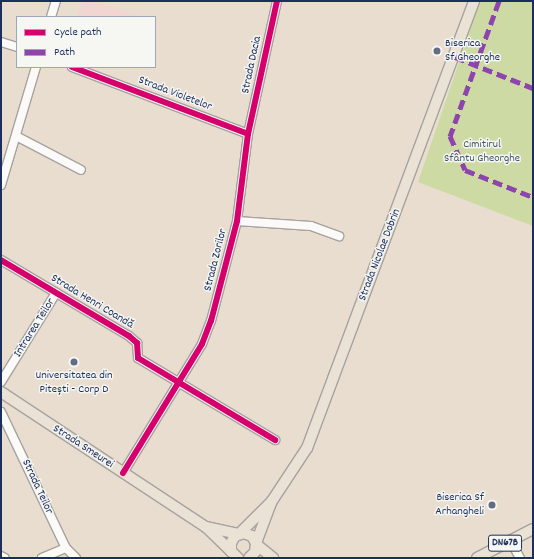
<!DOCTYPE html>
<meta charset="utf-8">
<style>
body{margin:0}
#map{position:relative;width:534px;height:559px;overflow:hidden;background:#e8ddce;font-family:Dekko,sans-serif}
div>[style]{position:absolute}
[style*='--x']{left:calc(var(--x)*1px);top:calc(var(--y)*1px);width:calc(var(--w)*1px);rotate:calc(var(--a)*1deg)}
.built>*{inset:0;background:#f0d5d0}
.green>*{inset:0;background:#cedaa3}
.roads{filter:drop-shadow(1px 0 #a5a29f) drop-shadow(-1px 0 #a5a29f) drop-shadow(0 1px #a5a29f) drop-shadow(0 -1px #a5a29f)}
.minor>*{height:8px;margin:-4px;padding:0 4px;transform-origin:4px;border-radius:4px;background:#fcfaf8}
.major>*{height:10px;margin:-5px;padding:0 5px;transform-origin:5px;border-radius:5px;background:#ebe2d6}
.quiet>*{height:5px;margin-top:-2.5px;transform-origin:0;background:repeating-linear-gradient(90deg,#8e44ad 0 10px,transparent 0 15px)}
.cycleway>*{height:6px;margin:-3px;padding:0 3px;transform-origin:3px;border-radius:3px;background:#d6006c}
.dots>*{width:11px;height:11px;translate:-50% -50%;box-sizing:border-box;border:2px solid #f6f6f2;border-radius:50%}
span{translate:-50% -50%;white-space:nowrap;text-align:center;line-height:1.15;-webkit-text-stroke:3px #f6f6f2;paint-order:stroke}
.shield-label span{padding:1px 3px;background:#f6f6f2;border:1px solid;border-radius:3px;-webkit-text-stroke-width:0}
.shield-label{font-size:11px;color:#1b2f5e;font-weight:700}
.poi-label{font-size:12px;color:#1b2f5e}
.left{translate:0 -50%;text-align:left}
.right{translate:-100% -50%;text-align:right}
.street-label{font-size:12px;color:#1b2f5e}
.park-label{font-size:12px;color:#425966}
.frame{position:absolute;inset:0;border:2px solid #1b2f5e;pointer-events:none}
.legend{position:absolute;left:16px;top:16px;width:140px;height:52px;box-sizing:border-box;background:#f6f6f2;border:1px solid #9ea6b7;margin:0;padding:5px 7px;list-style:none;font-size:12px;color:#1b2f5e}
.legend li{display:flex;align-items:center;gap:8px;height:20px}
.legend b{width:20px;border:1px solid #9ea6b7}
</style>
<div id="map">
<div class="built">
<div style="clip-path:polygon(83px 1px,98px 1px,140px 17px,77px 17px)"></div>
</div>
<div class="green">
<div style="clip-path:polygon(480px 1px,533px 1px,533px 226px,418px 182px)"></div>
</div>
<div class="roads">
<div class="minor">
<div style="--x:51;--y:17;--w:17;--a:-73"></div>
<div style="--x:1;--y:42;--w:17;--a:17"></div>
<div style="--x:72;--y:67;--w:188;--a:20.8"></div>
<div style="--x:16;--y:136;--w:73;--a:27.6"></div>
<div style="--x:1;--y:185;--w:123;--a:-73.5"></div>
<div style="--x:237;--y:221;--w:74;--a:3.9"></div>
<div style="--x:311;--y:226;--w:30;--a:20"></div>
<div style="--x:1;--y:260;--w:149;--a:30.7"></div>
<div style="--x:129;--y:336;--w:11;--a:41"></div>
<div style="--x:137;--y:343;--w:15;--a:86"></div>
<div style="--x:138;--y:358;--w:160;--a:30.9"></div>
<div style="--x:1;--y:382;--w:105;--a:-58.3"></div>
<div style="--x:1;--y:412;--w:151;--a:64.5"></div>
<div style="--x:66;--y:548;--w:14;--a:45"></div>
<div style="--x:123;--y:473;--w:151;--a:-58.5"></div>
<div style="--x:202;--y:344;--w:25;--a:-69"></div>
<div style="--x:211;--y:321;--w:103;--a:-75.4"></div>
<div style="--x:237;--y:221;--w:88;--a:-82.8"></div>
<div style="--x:248;--y:134;--w:136;--a:-77.7"></div>
<div style="--x:510;--y:540;--w:21;--a:61"></div>
<div style="--x:1;--y:556;--w:4;--a:27"></div>
<div style="--x:42;--y:558;--w:26;--a:-23"></div>
</div>
<div class="major">
<div style="--x:1;--y:392;--w:245;--a:33.4"></div>
<div style="--x:206;--y:527;--w:35;--a:44"></div>
<div style="--x:206;--y:527;--w:34;--a:12"></div>
<div style="--x:240;--y:533;--w:45;--a:-45"></div>
<div style="--x:272;--y:501;--w:64;--a:-56.6"></div>
<div style="--x:307;--y:448;--w:477;--a:-69.5"></div>
<div style="--x:256;--y:543;--w:43;--a:-69.4"></div>
<div style="--x:257;--y:545;--w:21;--a:39"></div>
<div style="--x:238;--y:558;--w:10;--a:-135"></div>
<div style="--x:231;--y:551;--w:8;--a:-90"></div>
<div style="--x:231;--y:543;--w:8;--a:-60"></div>
<div style="--x:235;--y:536;--w:9;--a:-18"></div>
<div style="--x:244;--y:533;--w:9;--a:21"></div>
<div style="--x:252;--y:536;--w:8;--a:60"></div>
<div style="--x:256;--y:543;--w:9;--a:96"></div>
<div style="--x:255;--y:552;--w:8;--a:135"></div>
<div style="--x:477;--y:558;--w:63;--a:-27.4"></div>
</div>
</div>
<div class="quiet">
<div style="--x:499;--y:1;--w:144;--a:109.9"></div>
<div style="--x:450;--y:136;--w:37;--a:66"></div>
<div style="--x:465;--y:170;--w:73;--a:21.7"></div>
<div style="--x:455;--y:57;--w:84;--a:21.7"></div>
</div>
<div class="cycleway">
<div style="--x:72;--y:67;--w:188;--a:20.8"></div>
<div style="--x:1;--y:260;--w:149;--a:30.7"></div>
<div style="--x:129;--y:336;--w:11;--a:41"></div>
<div style="--x:137;--y:343;--w:15;--a:86"></div>
<div style="--x:138;--y:358;--w:160;--a:30.9"></div>
<div style="--x:123;--y:473;--w:151;--a:-58.5"></div>
<div style="--x:202;--y:344;--w:25;--a:-69"></div>
<div style="--x:211;--y:321;--w:103;--a:-75.4"></div>
<div style="--x:237;--y:221;--w:88;--a:-82.8"></div>
<div style="--x:248;--y:134;--w:136;--a:-77.7"></div>
</div>
<div class="dots">
<div style="left:437px;top:51px;background:#636c85"></div>
<div style="left:74px;top:362px;background:#636c85"></div>
<div style="left:492px;top:505px;background:#636c85"></div>
</div>
<div class="shield-label">
<span style="left:505px;top:543px">DN67B</span>
</div>
<div class="poi-label">
<span class="left" style="left:445px;top:51px">Biserica<br>Sf Gheorghe</span>
<span style="left:74px;top:383px">Universitatea din<br>Pitești - Corp D</span>
<span class="right" style="left:484px;top:505px">Biserica Sf<br>Arhangheli</span>
</div>
<div class="street-label">
<span style="left:252px;top:65px;rotate:-78deg">Strada Dacia</span>
<span style="left:175px;top:94px;rotate:21deg">Strada Violetelor</span>
<span style="left:380px;top:255px;rotate:-69deg">Strada Nicolae Dobrin</span>
<span style="left:216px;top:260px;rotate:-76deg">Strada Zorilor</span>
<span style="left:92px;top:302px;rotate:31deg">Strada Henri Coandă</span>
<span style="left:35px;top:328px;rotate:-58deg">Intrarea Teilor</span>
<span style="left:83px;top:447px;rotate:33deg">Strada Smeurei</span>
<span style="left:37px;top:487px;rotate:65deg">Strada Teilor</span>
</div>
<div class="park-label">
<span style="left:482px;top:152px">Cimitirul<br>Sfântu Gheorghe</span>
</div>
<div class="frame"></div>
<ul class="legend">
<li><b style="height:5px;background:#d6006c"></b>Cycle path</li>
<li><b style="height:5px;background:#8e44ad"></b>Path</li>
</ul>
</div>
